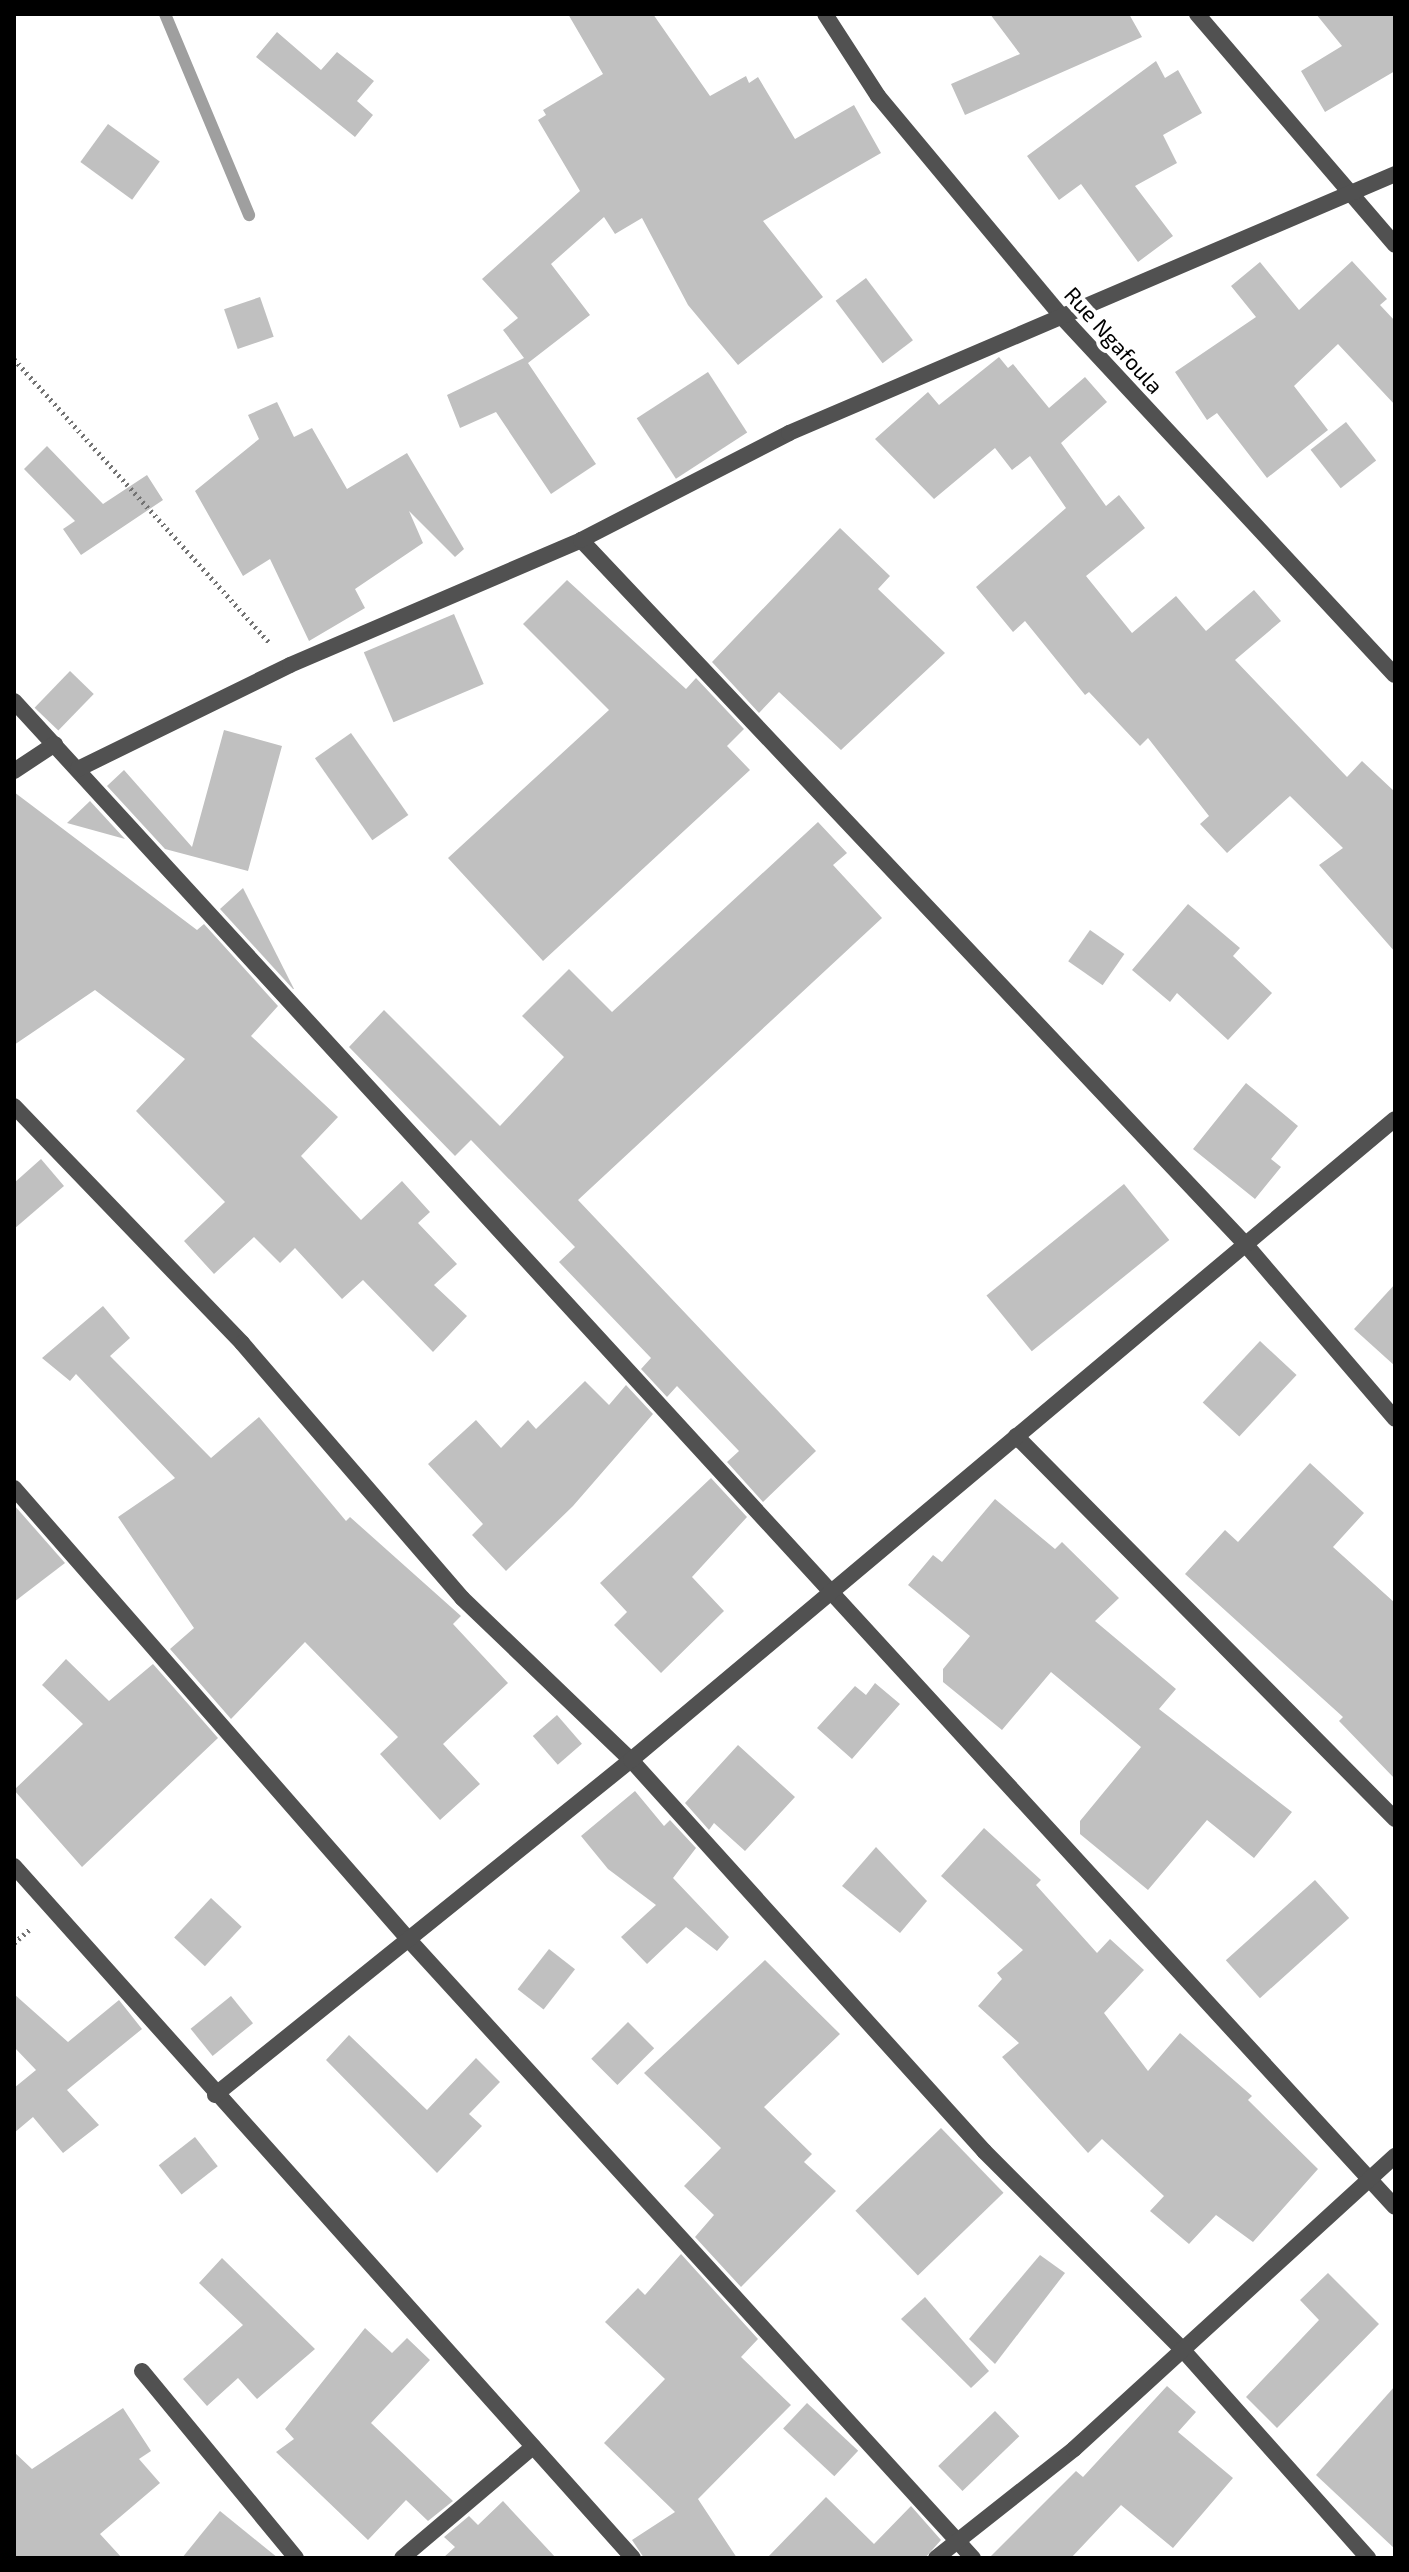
<!DOCTYPE html>
<style>
body{margin:0}
#map{position:relative;width:1409px;height:2572px;overflow:hidden;background:#fff;font-family:"Exo 2",sans-serif}
div>[style]{position:absolute}
[style*='--x']{left:calc(var(--x)*1px);top:calc(var(--y)*1px);width:calc(var(--w)*1px);rotate:calc(var(--a)*1deg)}
.stream>*{height:12px;margin:-6px;padding:0 6px;transform-origin:6px;border-radius:6px;background:#9f9f9f}
.building>*{inset:0;background:#c0c0c0;transform-origin:0 0}
.path>*{height:5px;margin-top:-2.5px;transform-origin:0;background:repeating-linear-gradient(90deg,#737373 0 2px,transparent 0 6px)}
.minor>*{height:16px;margin:-8px;padding:0 8px;transform-origin:8px;border-radius:8px;background:#515151}
span{translate:-50% -50%;white-space:nowrap;text-align:center;line-height:1.15;-webkit-text-stroke:8px #fff;paint-order:stroke}
.street-label{font-size:22px;color:#000}
.frame{position:absolute;inset:0;border:16px solid #000;pointer-events:none}
</style>
<div id="map">
<div class="stream">
<div style="--x:165;--y:14;--w:218;--a:67.3"></div>
</div>
<div class="building">
<div style="clip-path:polygon(568px 14px,653px 14px,710px 96px,746px 76px,749px 83px,758px 77px,795px 139px,854px 105px,881px 153px,763px 221px,823px 297px,738px 365px,688px 305px,642px 218px,615px 234px,604px 217px,551px 264px,590px 315px,528px 363px,596px 464px,551px 494px,496px 412px,460px 428px,447px 395px,524px 358px,503px 330px,518px 318px,482px 279px,580px 191px,538px 120px,546px 115px,543px 110px,603px 74px)"></div>
<div style="clip-path:polygon(990px 14px,1129px 14px,1142px 37px,965px 115px,951px 84px,1020px 54px)"></div>
<div style="clip-path:polygon(1316px 14px,1395px 14px,1395px 71px,1325px 112px,1301px 71px,1342px 46px)"></div>
<div style="clip-path:polygon(277px 32px,321px 70px,337px 52px,374px 81px,357px 101px,373px 115px,355px 137px,256px 57px)"></div>
<div style="clip-path:polygon(1156px 61px,1165px 78px,1178px 70px,1202px 113px,1163px 135px,1177px 163px,1135px 186px,1173px 236px,1138px 262px,1081px 184px,1059px 200px,1027px 156px)"></div>
<div style="left:108px;top:124px;width:64px;height:47px;rotate:36deg"></div>
<div style="clip-path:polygon(1352px 261px,1387px 299px,1380px 305px,1395px 321px,1395px 405px,1338px 344px,1294px 386px,1328px 430px,1267px 478px,1217px 413px,1207px 420px,1175px 372px,1256px 317px,1231px 286px,1260px 262px,1299px 310px)"></div>
<div style="left:866px;top:278px;width:78px;height:38px;rotate:53deg"></div>
<div style="left:260px;top:297px;width:42px;height:38px;rotate:71deg"></div>
<div style="clip-path:polygon(999px 357px,1008px 368px,1013px 364px,1049px 408px,1085px 377px,1107px 402px,1061px 443px,1106px 506px,1119px 495px,1145px 528px,1086px 576px,1132px 633px,1176px 596px,1206px 631px,1254px 590px,1281px 621px,1235px 660px,1347px 777px,1362px 761px,1395px 792px,1395px 952px,1319px 865px,1343px 848px,1290px 796px,1227px 853px,1200px 824px,1209px 816px,1148px 738px,1140px 746px,1089px 692px,1085px 695px,1025px 621px,1013px 632px,976px 587px,1066px 508px,1030px 456px,1012px 470px,995px 448px,934px 499px,875px 439px,928px 392px,939px 405px)"></div>
<div style="left:708px;top:372px;width:72px;height:85px;rotate:57deg"></div>
<div style="clip-path:polygon(277px 402px,294px 437px,312px 428px,347px 489px,407px 453px,464px 549px,455px 557px,409px 511px,423px 543px,355px 589px,365px 608px,309px 641px,270px 559px,243px 576px,195px 491px,259px 439px,248px 415px)"></div>
<div style="left:1346px;top:422px;width:49px;height:45px;rotate:52deg"></div>
<div style="clip-path:polygon(47px 446px,103px 504px,147px 475px,163px 500px,81px 555px,63px 529px,75px 521px,24px 469px)"></div>
<div style="clip-path:polygon(840px 528px,890px 576px,878px 589px,945px 653px,841px 750px,779px 692px,759px 713px,712px 662px)"></div>
<div style="clip-path:polygon(567px 580px,686px 689px,696px 678px,744px 729px,727px 746px,750px 770px,543px 961px,448px 858px,609px 710px,523px 624px)"></div>
<div style="left:454px;top:614px;width:76px;height:98px;rotate:67deg"></div>
<div style="left:70px;top:671px;width:33px;height:51px;rotate:44deg"></div>
<div style="clip-path:polygon(224px 730px,282px 746px,248px 871px,165px 849px,107px 786px,124px 770px,192px 847px)"></div>
<div style="left:351px;top:733px;width:100px;height:44px;rotate:55deg"></div>
<div style="clip-path:polygon(14px 792px,197px 930px,204px 924px,278px 1006px,251px 1036px,338px 1117px,301px 1156px,361px 1220px,402px 1181px,430px 1212px,418px 1223px,457px 1264px,434px 1285px,467px 1316px,433px 1352px,363px 1280px,342px 1299px,295px 1248px,280px 1263px,254px 1237px,214px 1274px,184px 1241px,225px 1202px,136px 1111px,185px 1059px,95px 990px,14px 1045px)"></div>
<div style="clip-path:polygon(90px 801px,125px 839px,67px 823px)"></div>
<div style="clip-path:polygon(818px 822px,847px 853px,833px 865px,882px 918px,578px 1200px,816px 1451px,763px 1502px,727px 1462px,739px 1451px,677px 1386px,667px 1397px,641px 1369px,651px 1358px,559px 1262px,575px 1247px,471px 1140px,455px 1156px,349px 1047px,384px 1010px,500px 1126px,564px 1057px,522px 1016px,569px 969px,612px 1012px)"></div>
<div style="clip-path:polygon(243px 888px,294px 989px,293px 989px,220px 909px)"></div>
<div style="clip-path:polygon(1188px 904px,1240px 948px,1233px 956px,1272px 993px,1228px 1040px,1177px 993px,1170px 1002px,1132px 970px)"></div>
<div style="left:1090px;top:930px;width:42px;height:38px;rotate:35deg"></div>
<div style="clip-path:polygon(1246px 1083px,1298px 1126px,1271px 1159px,1281px 1167px,1255px 1199px,1193px 1149px)"></div>
<div style="clip-path:polygon(41px 1159px,64px 1186px,14px 1229px,14px 1183px)"></div>
<div style="left:1124px;top:1184px;width:72px;height:177px;rotate:51deg"></div>
<div style="clip-path:polygon(1395px 1284px,1395px 1366px,1354px 1329px)"></div>
<div style="clip-path:polygon(103px 1306px,130px 1338px,110px 1356px,211px 1458px,259px 1417px,346px 1521px,350px 1517px,461px 1616px,453px 1624px,508px 1683px,443px 1744px,480px 1784px,440px 1820px,380px 1754px,398px 1737px,305px 1642px,231px 1719px,170px 1649px,194px 1628px,118px 1517px,175px 1478px,76px 1374px,70px 1381px,42px 1358px)"></div>
<div style="left:1260px;top:1341px;width:50px;height:84px;rotate:43deg"></div>
<div style="clip-path:polygon(585px 1381px,609px 1405px,626px 1385px,653px 1414px,573px 1506px,506px 1571px,472px 1535px,483px 1524px,428px 1464px,476px 1420px,501px 1448px,528px 1420px,536px 1429px)"></div>
<div style="clip-path:polygon(1310px 1463px,1364px 1513px,1333px 1547px,1395px 1603px,1395px 1779px,1339px 1721px,1343px 1717px,1185px 1574px,1225px 1530px,1238px 1542px)"></div>
<div style="clip-path:polygon(711px 1478px,747px 1517px,692px 1577px,724px 1611px,661px 1673px,614px 1625px,627px 1612px,600px 1583px)"></div>
<div style="clip-path:polygon(995px 1499px,1055px 1549px,1062px 1542px,1119px 1598px,1095px 1621px,1176px 1689px,1159px 1709px,1292px 1812px,1254px 1858px,1207px 1820px,1148px 1890px,1080px 1834px,1080px 1821px,1141px 1747px,1051px 1672px,1002px 1730px,943px 1682px,943px 1669px,970px 1636px,908px 1585px,933px 1555px,942px 1562px)"></div>
<div style="clip-path:polygon(14px 1505px,65px 1563px,14px 1602px)"></div>
<div style="clip-path:polygon(66px 1659px,109px 1701px,153px 1664px,218px 1738px,82px 1867px,14px 1790px,83px 1724px,42px 1685px)"></div>
<div style="clip-path:polygon(875px 1683px,900px 1704px,852px 1759px,817px 1728px,855px 1686px,866px 1695px)"></div>
<div style="left:557px;top:1715px;width:38px;height:32px;rotate:49deg"></div>
<div style="clip-path:polygon(738px 1745px,795px 1797px,745px 1851px,714px 1823px,709px 1830px,685px 1803px)"></div>
<div style="clip-path:polygon(635px 1791px,664px 1826px,670px 1820px,696px 1848px,673px 1878px,729px 1937px,717px 1951px,686px 1927px,647px 1964px,621px 1937px,656px 1905px,608px 1869px,581px 1836px)"></div>
<div style="clip-path:polygon(984px 1828px,1041px 1880px,1036px 1885px,1097px 1953px,1110px 1939px,1144px 1970px,1104px 2013px,1148px 2071px,1180px 2033px,1252px 2096px,1248px 2100px,1318px 2169px,1253px 2242px,1216px 2215px,1189px 2244px,1150px 2211px,1164px 2196px,1102px 2139px,1088px 2153px,1002px 2057px,1019px 2043px,978px 2006px,1002px 1979px,997px 1973px,1023px 1950px,941px 1876px)"></div>
<div style="clip-path:polygon(876px 1847px,927px 1901px,900px 1933px,842px 1886px)"></div>
<div style="left:1315px;top:1880px;width:51px;height:120px;rotate:48deg"></div>
<div style="left:211px;top:1898px;width:42px;height:54px;rotate:43deg"></div>
<div style="left:549px;top:1949px;width:33px;height:51px;rotate:38deg"></div>
<div style="clip-path:polygon(765px 1960px,840px 2034px,764px 2107px,812px 2154px,804px 2162px,836px 2191px,741px 2287px,695px 2237px,714px 2215px,684px 2186px,721px 2148px,644px 2073px)"></div>
<div style="clip-path:polygon(14px 1994px,68px 2042px,119px 2000px,142px 2029px,67px 2090px,99px 2125px,63px 2153px,33px 2117px,14px 2133px,14px 2088px,36px 2070px,14px 2047px)"></div>
<div style="left:231px;top:1996px;width:35px;height:52px;rotate:51deg"></div>
<div style="left:628px;top:2022px;width:37px;height:52px;rotate:45deg"></div>
<div style="clip-path:polygon(349px 2035px,427px 2110px,476px 2058px,500px 2082px,469px 2114px,482px 2126px,437px 2173px,326px 2060px)"></div>
<div style="left:941px;top:2128px;width:90px;height:119px;rotate:46deg"></div>
<div style="left:195px;top:2137px;width:37px;height:46px;rotate:52deg"></div>
<div style="clip-path:polygon(681px 2254px,758px 2339px,741px 2357px,791px 2405px,698px 2499px,737px 2558px,644px 2558px,632px 2540px,675px 2512px,604px 2443px,665px 2379px,605px 2322px,638px 2288px,645px 2295px)"></div>
<div style="clip-path:polygon(1040px 2255px,1065px 2273px,995px 2364px,969px 2339px)"></div>
<div style="clip-path:polygon(222px 2258px,315px 2349px,257px 2399px,238px 2378px,207px 2406px,183px 2379px,243px 2325px,199px 2283px)"></div>
<div style="clip-path:polygon(1328px 2273px,1379px 2324px,1277px 2428px,1246px 2397px,1319px 2320px,1300px 2300px)"></div>
<div style="clip-path:polygon(925px 2297px,989px 2371px,971px 2388px,901px 2319px)"></div>
<div style="clip-path:polygon(365px 2328px,392px 2353px,407px 2338px,430px 2360px,371px 2423px,453px 2501px,428px 2521px,406px 2500px,368px 2540px,276px 2452px,294px 2439px,285px 2429px)"></div>
<div style="clip-path:polygon(1167px 2386px,1196px 2412px,1178px 2432px,1233px 2478px,1173px 2548px,1121px 2505px,1071px 2558px,989px 2558px,1076px 2471px,1083px 2477px)"></div>
<div style="clip-path:polygon(1395px 2386px,1395px 2549px,1316px 2475px)"></div>
<div style="left:807px;top:2403px;width:70px;height:35px;rotate:43deg"></div>
<div style="clip-path:polygon(123px 2408px,151px 2451px,139px 2459px,160px 2483px,100px 2534px,122px 2558px,14px 2558px,14px 2452px,32px 2469px)"></div>
<div style="left:995px;top:2411px;width:35px;height:79px;rotate:46deg"></div>
<div style="clip-path:polygon(826px 2497px,874px 2544px,911px 2506px,941px 2540px,925px 2558px,767px 2558px)"></div>
<div style="clip-path:polygon(503px 2501px,556px 2558px,443px 2558px,455px 2547px,444px 2537px,469px 2516px,478px 2525px)"></div>
<div style="clip-path:polygon(220px 2511px,278px 2558px,182px 2558px)"></div>
</div>
<div class="path">
<div style="--x:14;--y:359;--w:382;--a:48"></div>
<div style="--x:14;--y:1943;--w:23;--a:-41"></div>
</div>
<div class="minor">
<div style="--x:825;--y:14;--w:98;--a:57.1"></div>
<div style="--x:878;--y:96;--w:286;--a:50.2"></div>
<div style="--x:1061;--y:316;--w:490;--a:47.1"></div>
<div style="--x:1197;--y:14;--w:304;--a:49.4"></div>
<div style="--x:581;--y:540;--w:969;--a:46.67"></div>
<div style="--x:1246;--y:1245;--w:229;--a:49.4"></div>
<div style="--x:14;--y:701;--w:2043;--a:47.48"></div>
<div style="--x:78;--y:769;--w:236;--a:-26.1"></div>
<div style="--x:290;--y:665;--w:317;--a:-23.2"></div>
<div style="--x:581;--y:540;--w:234;--a:-27.2"></div>
<div style="--x:789;--y:433;--w:659;--a:-23.14"></div>
<div style="--x:14;--y:771;--w:49;--a:-33.4"></div>
<div style="--x:14;--y:1106;--w:329;--a:46.1"></div>
<div style="--x:242;--y:1343;--w:337;--a:49.2"></div>
<div style="--x:462;--y:1598;--w:234;--a:43.8"></div>
<div style="--x:631;--y:1760;--w:527;--a:47.92"></div>
<div style="--x:984;--y:2151;--w:280;--a:45"></div>
<div style="--x:1182;--y:2349;--w:280;--a:48.3"></div>
<div style="--x:1016;--y:1436;--w:539;--a:45.3"></div>
<div style="--x:14;--y:1488;--w:600;--a:48.85"></div>
<div style="--x:409;--y:1940;--w:837;--a:47.62"></div>
<div style="--x:14;--y:1866;--w:928;--a:48.19"></div>
<div style="--x:215;--y:2095;--w:534;--a:-38.84"></div>
<div style="--x:631;--y:1760;--w:997;--a:-40"></div>
<div style="--x:142;--y:2371;--w:242;--a:50.5"></div>
<div style="--x:402;--y:2558;--w:172;--a:-40.3"></div>
<div style="--x:936;--y:2558;--w:176;--a:-38.3"></div>
<div style="--x:1074;--y:2449;--w:435;--a:-42.4"></div>
</div>
<div class="street-label">
<span style="left:1114px;top:340px;rotate:48deg">Rue Ngafoula</span>
</div>
<div class="frame"></div>
</div>
